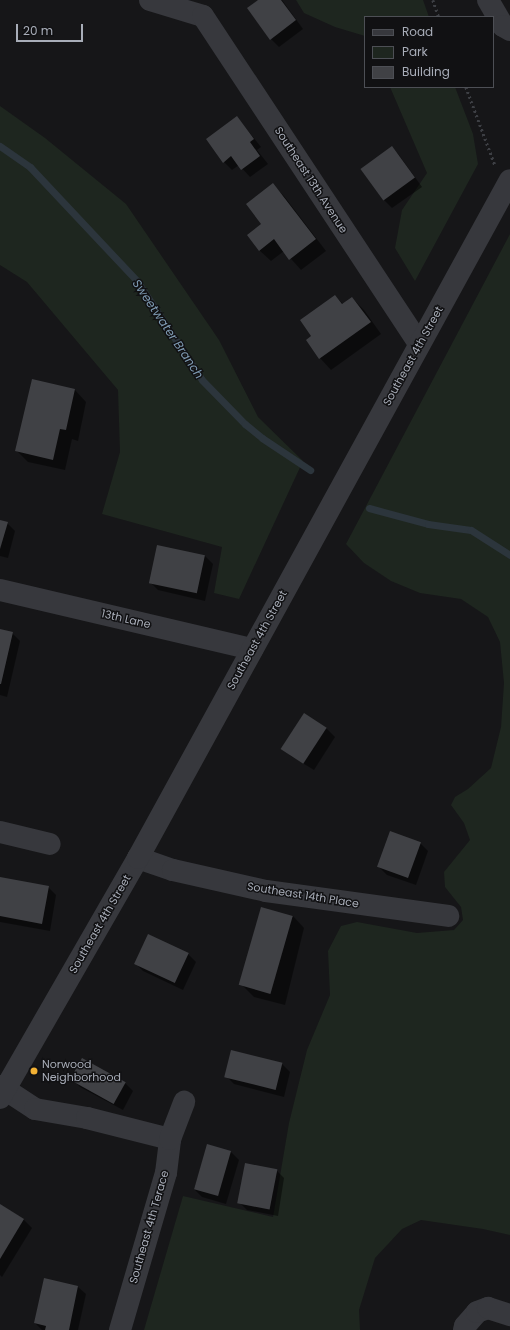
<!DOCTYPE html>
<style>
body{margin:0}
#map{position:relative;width:510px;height:1330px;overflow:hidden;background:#161618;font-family:Poppins,sans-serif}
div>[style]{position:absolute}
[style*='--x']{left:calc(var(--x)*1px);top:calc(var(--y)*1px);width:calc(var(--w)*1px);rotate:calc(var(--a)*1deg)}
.green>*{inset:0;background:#1e261f}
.shadow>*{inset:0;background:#0007}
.stream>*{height:7px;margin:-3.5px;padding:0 3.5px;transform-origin:3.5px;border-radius:3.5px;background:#2c353c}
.building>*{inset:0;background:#404145;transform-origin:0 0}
.path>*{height:2.5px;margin-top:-1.25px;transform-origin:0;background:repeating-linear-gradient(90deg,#3d3f44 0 2px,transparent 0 5px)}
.minor>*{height:22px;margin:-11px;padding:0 11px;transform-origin:11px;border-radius:11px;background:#37383d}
.dots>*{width:11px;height:11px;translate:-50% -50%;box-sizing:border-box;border:2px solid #111113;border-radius:50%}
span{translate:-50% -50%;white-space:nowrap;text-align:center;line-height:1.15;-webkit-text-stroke:3px #111113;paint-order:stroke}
.street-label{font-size:11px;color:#a8adb8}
.poi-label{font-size:11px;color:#a8adb8}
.left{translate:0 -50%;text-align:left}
.water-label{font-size:12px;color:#7f9bb3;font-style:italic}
.legend{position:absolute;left:364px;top:16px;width:130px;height:72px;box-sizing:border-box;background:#111113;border:1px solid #4d4f55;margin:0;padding:5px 7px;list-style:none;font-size:12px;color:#a8adb8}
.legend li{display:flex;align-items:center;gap:8px;height:20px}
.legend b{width:20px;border:1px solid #4d4f55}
.scale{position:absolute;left:16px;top:24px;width:67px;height:18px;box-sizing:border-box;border:2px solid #a8adb8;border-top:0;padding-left:5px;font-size:12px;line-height:14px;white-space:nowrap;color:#a8adb8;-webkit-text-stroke:3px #111113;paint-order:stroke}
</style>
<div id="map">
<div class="green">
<div style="clip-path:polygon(296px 0,423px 0,429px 17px,365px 17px,365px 36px,335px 27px,304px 13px)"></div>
<div style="clip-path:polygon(390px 87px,455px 87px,473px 134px,478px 164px,415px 281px,395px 248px,402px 210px,427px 173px)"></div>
<div style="clip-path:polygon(0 106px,45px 138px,126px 204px,219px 340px,258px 417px,303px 461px,239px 599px,214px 593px,222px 547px,102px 514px,120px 452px,118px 390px,27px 282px,0 265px)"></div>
<div style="clip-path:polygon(510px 234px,510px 1235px,483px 1229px,421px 1220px,402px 1229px,375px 1258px,359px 1310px,360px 1330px,144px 1330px,183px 1196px,273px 1217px,289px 1123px,307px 1050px,330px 995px,328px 951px,341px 926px,357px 922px,417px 933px,454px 930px,463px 920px,461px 907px,445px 887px,444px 872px,470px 840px,464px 823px,451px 805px,455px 797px,468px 789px,491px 768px,501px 727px,504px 683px,500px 642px,488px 617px,461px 599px,420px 593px,391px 581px,364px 563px,346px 544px)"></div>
</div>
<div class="shadow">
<div style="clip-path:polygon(259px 0,282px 0,303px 29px,279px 47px,271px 39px)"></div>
<div style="clip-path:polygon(237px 117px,261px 147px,257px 150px,268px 164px,250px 177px,239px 165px,232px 170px,224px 162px)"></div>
<div style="clip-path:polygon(392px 147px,399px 155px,422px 187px,392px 208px,384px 200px)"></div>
<div style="clip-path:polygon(272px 184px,284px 196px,326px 251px,301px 270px,284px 251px,271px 261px,259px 250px)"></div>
<div style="clip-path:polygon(335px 296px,343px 304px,352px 298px,364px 310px,381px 334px,331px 370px,320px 358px,307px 340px,313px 336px)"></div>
<div style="clip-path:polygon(32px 380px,75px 390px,86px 402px,78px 441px,72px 439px,65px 470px,28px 462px,17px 451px)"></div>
<div style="clip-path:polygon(0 521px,7px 523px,15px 531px,8px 558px,0 556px)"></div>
<div style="clip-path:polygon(205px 556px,213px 564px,205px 601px,158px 590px,150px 582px)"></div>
<div style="clip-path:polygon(0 630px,12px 633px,20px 641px,7px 697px,0 695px)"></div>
<div style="clip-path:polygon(304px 714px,327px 729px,335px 737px,314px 770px,291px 756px,283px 748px)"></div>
<div style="clip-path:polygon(420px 843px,428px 851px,416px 885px,387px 875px,379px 867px)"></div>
<div style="clip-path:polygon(0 878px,48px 887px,56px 895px,50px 931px,0 922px)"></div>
<div style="clip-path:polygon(293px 916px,304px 928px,285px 1005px,254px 997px,243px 986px)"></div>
<div style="clip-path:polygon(188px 954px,196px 962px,183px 990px,143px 971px,136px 964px)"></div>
<div style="clip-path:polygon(232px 1051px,282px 1064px,290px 1072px,284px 1097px,234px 1084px,226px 1076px)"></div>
<div style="clip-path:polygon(72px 1079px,125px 1083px,133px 1091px,123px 1110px,80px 1087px)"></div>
<div style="clip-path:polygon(208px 1145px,231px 1152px,239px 1160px,226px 1204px,202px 1197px,194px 1189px)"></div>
<div style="clip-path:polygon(276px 1170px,284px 1178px,278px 1216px,247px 1210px,239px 1202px)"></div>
<div style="clip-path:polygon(0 1206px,24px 1220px,32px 1228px,2px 1277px,0 1275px)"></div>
<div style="clip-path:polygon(78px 1287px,86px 1294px,78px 1330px,42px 1330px,35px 1323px)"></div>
</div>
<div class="stream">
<div style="--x:0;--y:146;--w:37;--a:35"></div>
<div style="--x:30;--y:167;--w:156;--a:46.8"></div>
<div style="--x:137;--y:281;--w:118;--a:56.7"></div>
<div style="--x:202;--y:380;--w:62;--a:45.7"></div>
<div style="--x:245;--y:424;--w:22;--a:39"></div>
<div style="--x:262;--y:438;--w:58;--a:33.7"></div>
<div style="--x:369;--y:508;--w:61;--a:15.2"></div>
<div style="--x:428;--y:524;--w:43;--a:7.9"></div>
<div style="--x:471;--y:530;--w:46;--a:32.7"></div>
</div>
<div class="building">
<div style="clip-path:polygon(258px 0,281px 0,296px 20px,270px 40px,247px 8px)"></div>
<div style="clip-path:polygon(237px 116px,254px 139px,250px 142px,260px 156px,241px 170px,231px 156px,223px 163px,206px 139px)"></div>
<div style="left:392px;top:146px;width:39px;height:39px;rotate:54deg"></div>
<div style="clip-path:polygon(273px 183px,316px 239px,289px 260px,274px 239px,259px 251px,247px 235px,261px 224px,246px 204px)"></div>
<div style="clip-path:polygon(335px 295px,342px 304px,352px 297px,371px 322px,319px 359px,306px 340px,311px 336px,300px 320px)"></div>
<div style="clip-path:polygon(32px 379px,75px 389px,66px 430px,60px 429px,53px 460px,15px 451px)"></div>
<div style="clip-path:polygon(0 520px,8px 522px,0 549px)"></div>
<div style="left:157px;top:545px;width:49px;height:39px;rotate:12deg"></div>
<div style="clip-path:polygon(0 629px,13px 632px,1px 684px,0 684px)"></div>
<div style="left:304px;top:713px;width:27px;height:43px;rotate:33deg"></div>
<div style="left:390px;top:831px;width:33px;height:38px;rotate:20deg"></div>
<div style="clip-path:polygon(0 877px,49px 886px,42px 924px,0 916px)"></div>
<div style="left:261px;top:907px;width:33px;height:81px;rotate:16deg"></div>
<div style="left:148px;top:934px;width:45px;height:33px;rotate:25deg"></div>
<div style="left:231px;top:1050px;width:53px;height:28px;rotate:14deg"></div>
<div style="left:82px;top:1058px;width:50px;height:25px;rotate:29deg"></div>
<div style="left:207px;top:1144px;width:25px;height:47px;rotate:16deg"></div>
<div style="left:245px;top:1163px;width:33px;height:41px;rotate:11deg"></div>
<div style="clip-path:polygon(0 1204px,24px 1219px,0 1259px)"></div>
<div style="clip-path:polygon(44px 1278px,78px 1286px,69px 1330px,45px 1330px,46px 1326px,34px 1323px)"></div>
</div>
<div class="path">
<div style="--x:433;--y:0;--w:18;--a:71"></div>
<div style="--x:466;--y:87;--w:83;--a:69.6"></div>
</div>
<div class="minor">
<div style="--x:150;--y:0;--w:55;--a:16.8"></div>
<div style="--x:203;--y:16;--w:393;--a:56.6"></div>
<div style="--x:488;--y:0;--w:30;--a:60"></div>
<div style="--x:503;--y:26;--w:8;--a:30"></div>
<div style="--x:0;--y:590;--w:259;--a:13.2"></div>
<div style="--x:0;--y:832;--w:51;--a:13.5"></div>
<div style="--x:138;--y:858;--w:37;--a:19"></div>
<div style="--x:173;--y:870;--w:95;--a:12.7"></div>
<div style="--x:266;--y:891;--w:184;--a:7.8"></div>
<div style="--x:0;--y:1086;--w:42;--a:33.3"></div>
<div style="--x:35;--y:1109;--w:53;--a:9.8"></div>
<div style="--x:87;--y:1118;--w:86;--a:14.2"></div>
<div style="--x:0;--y:1098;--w:277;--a:-60.1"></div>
<div style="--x:138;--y:858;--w:773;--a:-61.25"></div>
<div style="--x:120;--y:1330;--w:164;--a:-73.7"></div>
<div style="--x:166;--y:1173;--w:34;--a:-83"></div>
<div style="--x:170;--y:1139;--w:40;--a:-69"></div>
<div style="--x:464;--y:1330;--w:4;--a:-76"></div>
<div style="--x:465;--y:1326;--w:18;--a:-49"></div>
<div style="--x:477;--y:1312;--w:12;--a:-20"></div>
<div style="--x:488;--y:1308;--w:23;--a:18"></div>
</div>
<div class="dots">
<div style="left:34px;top:1071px;background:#f2b134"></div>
</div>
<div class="street-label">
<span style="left:311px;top:180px;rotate:57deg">Southeast 13th Avenue</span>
<span style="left:413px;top:356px;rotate:-61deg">Southeast 4th Street</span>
<span style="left:126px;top:619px;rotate:13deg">13th Lane</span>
<span style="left:257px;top:640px;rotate:-61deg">Southeast 4th Street</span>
<span style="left:303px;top:895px;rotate:9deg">Southeast 14th Place</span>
<span style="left:100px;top:924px;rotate:-60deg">Southeast 4th Street</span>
<span style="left:149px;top:1227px;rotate:-74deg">Southeast 4th Terace</span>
</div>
<div class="poi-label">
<span class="left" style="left:42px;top:1071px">Norwood<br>Neighborhood</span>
</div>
<div class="water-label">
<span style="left:168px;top:329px;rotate:56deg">Sweetwater Branch</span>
</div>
<ul class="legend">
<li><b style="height:5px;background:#37383d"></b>Road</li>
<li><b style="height:11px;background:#1e261f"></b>Park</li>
<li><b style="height:11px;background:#404145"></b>Building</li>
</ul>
<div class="scale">20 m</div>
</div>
